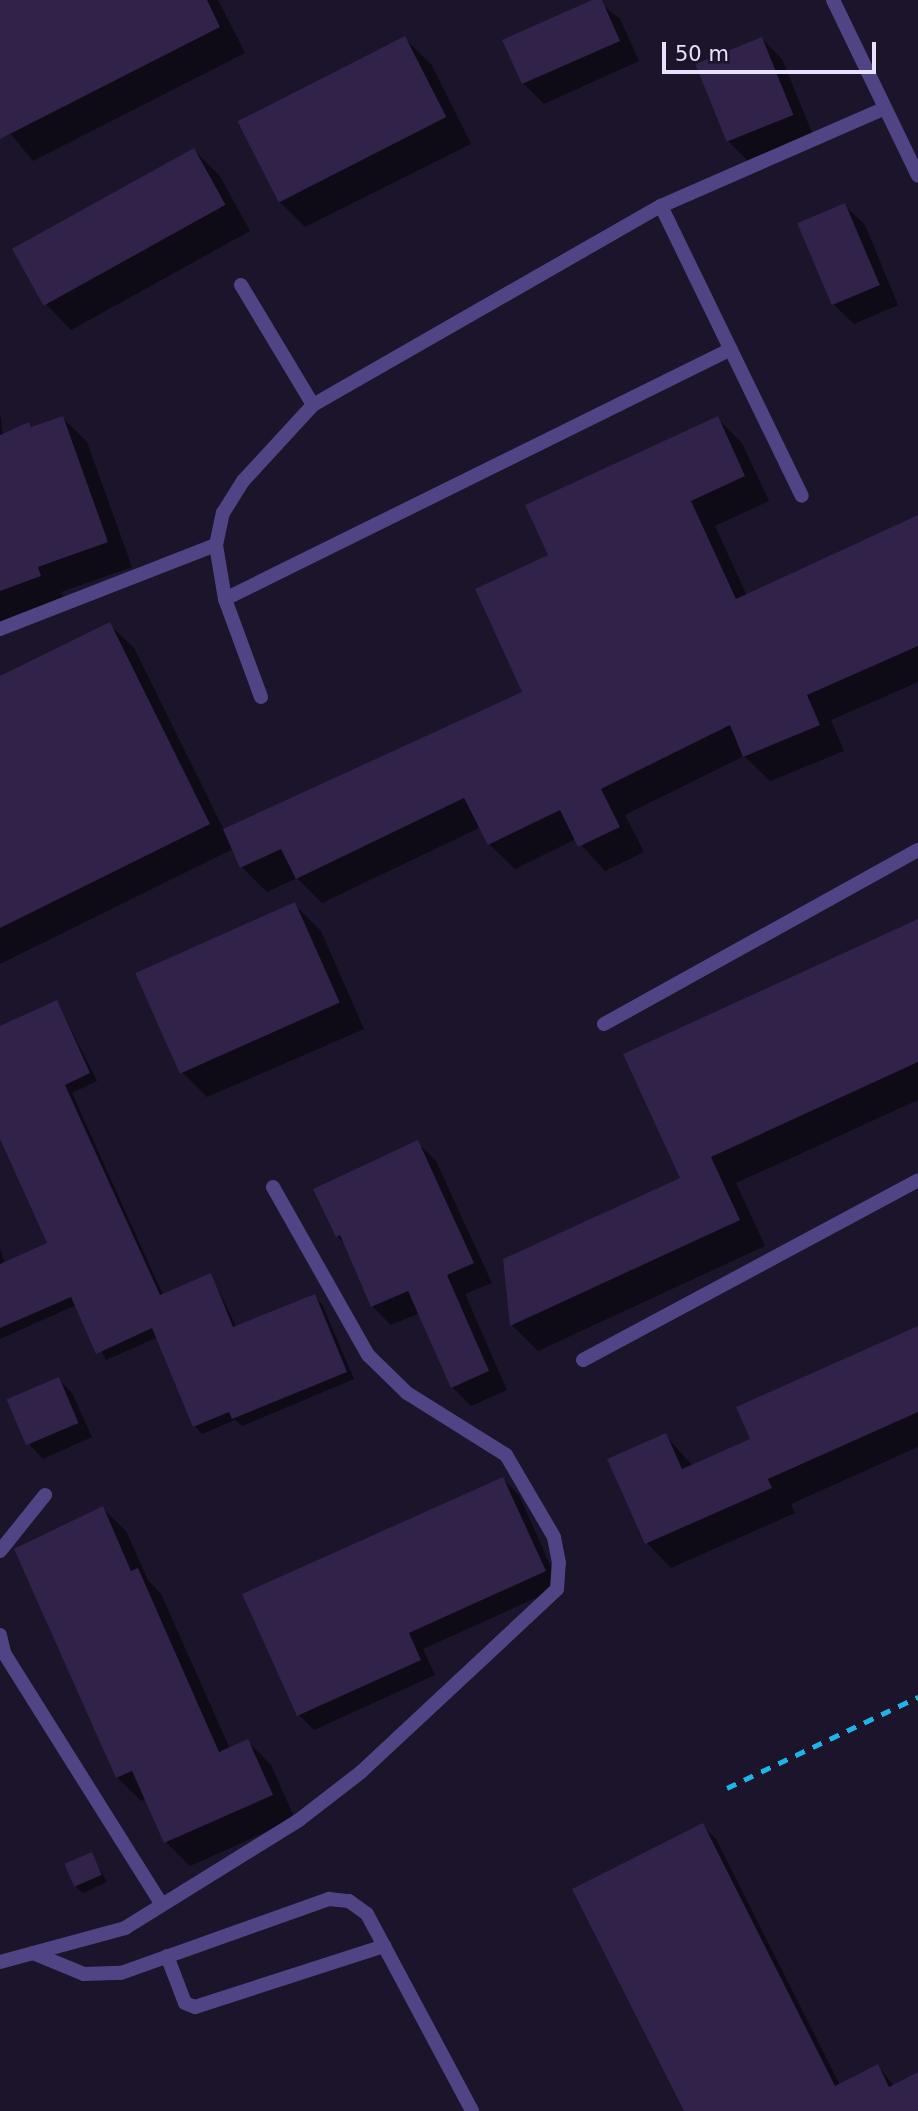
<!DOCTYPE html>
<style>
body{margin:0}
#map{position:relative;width:918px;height:2111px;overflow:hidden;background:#1b142a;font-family:"DejaVu Sans",sans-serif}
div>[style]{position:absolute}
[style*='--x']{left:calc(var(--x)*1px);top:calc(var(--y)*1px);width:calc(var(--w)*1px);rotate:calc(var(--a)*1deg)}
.shadow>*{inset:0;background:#0007}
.building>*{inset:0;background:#302249;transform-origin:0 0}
.service>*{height:14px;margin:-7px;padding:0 7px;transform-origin:7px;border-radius:7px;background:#514484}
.minor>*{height:14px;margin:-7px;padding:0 7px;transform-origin:7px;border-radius:7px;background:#514484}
.rail>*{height:5px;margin-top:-2.5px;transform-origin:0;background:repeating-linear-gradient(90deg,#1fb4e9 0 10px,transparent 0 19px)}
span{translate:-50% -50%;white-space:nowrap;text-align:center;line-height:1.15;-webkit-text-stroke:5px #1b142a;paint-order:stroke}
.scale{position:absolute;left:662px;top:42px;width:214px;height:32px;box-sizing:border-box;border:4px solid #e8e0fc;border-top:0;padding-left:9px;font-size:21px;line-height:24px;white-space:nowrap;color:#e8e0fc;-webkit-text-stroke:5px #1b142a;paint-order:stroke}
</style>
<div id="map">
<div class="shadow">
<div style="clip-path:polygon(0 0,218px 0,245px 53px,33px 161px,0 121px)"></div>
<div style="clip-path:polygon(596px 0,620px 19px,639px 61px,544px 104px,523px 83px)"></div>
<div style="clip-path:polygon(404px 38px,431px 64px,471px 144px,305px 227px,279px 201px)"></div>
<div style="clip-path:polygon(762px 39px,782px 59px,813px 135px,748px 161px,728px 141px)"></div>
<div style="clip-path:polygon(194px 150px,220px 176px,250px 231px,71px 330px,45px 303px,15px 249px)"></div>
<div style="clip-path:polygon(844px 205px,865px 225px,898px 305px,854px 324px,833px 304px)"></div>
<div style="clip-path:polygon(0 412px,3px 436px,28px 424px,33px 428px,63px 418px,87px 442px,132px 567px,61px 592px,65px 600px,0 625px)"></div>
<div style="clip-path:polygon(717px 418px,742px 443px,769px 501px,715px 526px,747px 596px,918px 517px,918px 682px,831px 720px,844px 751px,770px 781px,744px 756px,625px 815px,644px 852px,605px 871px,576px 839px,515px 869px,489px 844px,481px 827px,322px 903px,297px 878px,267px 892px,242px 867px,233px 849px,0 964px,0 678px,109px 624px,134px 648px,224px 830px,524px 692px,550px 556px)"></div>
<div style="clip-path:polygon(295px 905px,321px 931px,364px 1029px,207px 1097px,181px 1071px)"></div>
<div style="clip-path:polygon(918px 921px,918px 1100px,736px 1183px,765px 1246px,538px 1351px,512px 1325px,505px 1261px,682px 1179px)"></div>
<div style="clip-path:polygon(57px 1002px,97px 1081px,72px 1093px,163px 1295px,211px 1275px,237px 1328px,314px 1296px,322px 1304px,354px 1379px,242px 1426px,235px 1420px,202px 1434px,195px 1426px,158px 1337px,106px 1360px,76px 1305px,0 1339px,0 1249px,5px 1264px,49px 1244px,0 1135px,0 1028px)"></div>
<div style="clip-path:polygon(417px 1142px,436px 1161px,492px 1283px,465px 1294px,507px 1390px,471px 1406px,452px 1387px,420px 1313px,391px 1325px,372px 1306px,346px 1245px,337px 1236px)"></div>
<div style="clip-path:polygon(918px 1327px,918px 1447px,791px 1504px,795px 1513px,671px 1568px,647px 1543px,665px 1435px,693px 1466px,752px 1439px)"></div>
<div style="clip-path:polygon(58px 1379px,72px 1393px,92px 1437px,43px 1459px,30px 1445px)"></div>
<div style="clip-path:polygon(503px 1479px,519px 1495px,560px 1587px,423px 1649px,435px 1675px,314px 1730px,298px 1714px)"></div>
<div style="clip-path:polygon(102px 1508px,126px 1531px,148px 1580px,161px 1594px,230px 1749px,247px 1741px,271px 1765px,295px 1819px,190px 1866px,166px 1842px,146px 1799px,141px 1801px,117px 1777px)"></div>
<div style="clip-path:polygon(702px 1825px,716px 1839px,840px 2085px,878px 2066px,894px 2086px,918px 2074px,918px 2111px,685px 2111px)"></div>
<div style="clip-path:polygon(91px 1854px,107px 1882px,83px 1893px,76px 1887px)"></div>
</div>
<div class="building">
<div style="clip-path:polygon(0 0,207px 0,220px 27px,0 139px)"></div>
<div style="clip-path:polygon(592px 0,602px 0,620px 41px,522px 84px,502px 40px)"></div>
<div style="left:405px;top:36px;width:91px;height:188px;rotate:63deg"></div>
<div style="left:762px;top:37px;width:84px;height:72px;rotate:68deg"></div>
<div style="left:194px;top:148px;width:65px;height:208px;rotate:61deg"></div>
<div style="left:845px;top:203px;width:89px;height:52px;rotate:67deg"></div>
<div style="clip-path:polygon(63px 416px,108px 542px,38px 567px,41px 576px,0 591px,0 435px,29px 422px,31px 427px)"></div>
<div style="clip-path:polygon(718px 416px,745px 476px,691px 501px,736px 599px,918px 515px,918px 646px,807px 695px,820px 725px,743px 757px,730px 725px,601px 789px,620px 827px,578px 847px,560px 810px,488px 845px,464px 798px,296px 879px,281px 849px,240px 868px,223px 829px,522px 692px,475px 589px,548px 555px,525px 505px)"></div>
<div style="clip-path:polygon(110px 622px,210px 824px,0 928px,0 676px)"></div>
<div style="left:295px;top:902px;width:110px;height:175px;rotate:66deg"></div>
<div style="clip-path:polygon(918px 919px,918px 1062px,711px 1157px,740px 1220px,510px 1326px,503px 1259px,680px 1178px,623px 1054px)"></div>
<div style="clip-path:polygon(57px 1000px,90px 1073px,65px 1085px,160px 1295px,211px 1273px,233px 1327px,315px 1294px,347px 1372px,232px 1419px,229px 1412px,193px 1427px,152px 1328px,96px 1354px,71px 1297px,0 1328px,0 1264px,47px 1243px,0 1139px,0 1026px)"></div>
<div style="clip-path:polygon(418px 1140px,474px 1263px,447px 1275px,489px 1371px,451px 1388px,408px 1291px,371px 1307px,340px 1235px,336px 1237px,313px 1189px)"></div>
<div style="clip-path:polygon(918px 1326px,918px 1412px,768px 1479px,772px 1488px,645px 1544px,607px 1459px,666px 1433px,682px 1469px,750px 1439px,736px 1407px)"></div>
<div style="left:59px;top:1377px;width:50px;height:57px;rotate:67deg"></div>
<div style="clip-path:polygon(503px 1477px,546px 1571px,409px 1633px,421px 1660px,297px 1716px,242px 1594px)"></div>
<div style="clip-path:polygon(103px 1506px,131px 1571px,138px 1568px,219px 1752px,248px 1739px,273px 1795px,164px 1843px,132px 1771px,116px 1778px,14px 1549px)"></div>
<div style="clip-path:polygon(703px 1823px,835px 2086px,878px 2064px,889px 2087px,918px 2072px,918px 2111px,684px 2111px,572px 1889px)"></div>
<div style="left:92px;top:1852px;width:25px;height:30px;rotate:67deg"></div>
</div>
<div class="service">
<div style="--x:661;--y:206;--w:322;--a:64.1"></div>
<div style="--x:241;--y:285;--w:140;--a:59"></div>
<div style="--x:313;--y:405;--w:401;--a:-29.8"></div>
<div style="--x:661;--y:206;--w:244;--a:-23.6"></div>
<div style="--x:225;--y:599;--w:564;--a:-26.29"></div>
<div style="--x:0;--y:629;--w:232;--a:-21.3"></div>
<div style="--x:261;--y:697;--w:104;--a:-110.2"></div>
<div style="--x:225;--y:599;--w:55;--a:-99.5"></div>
<div style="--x:216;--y:545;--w:33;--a:-78"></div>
<div style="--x:223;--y:513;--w:38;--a:-58"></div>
<div style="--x:243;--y:481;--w:103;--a:-47.4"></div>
<div style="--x:604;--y:1024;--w:359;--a:-29"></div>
<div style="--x:583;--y:1360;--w:380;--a:-28.2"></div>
<div style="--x:0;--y:1551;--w:72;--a:-51.2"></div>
<div style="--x:0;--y:1635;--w:18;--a:77"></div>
<div style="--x:4;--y:1653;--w:297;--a:57.9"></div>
<div style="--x:33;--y:1953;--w:55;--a:22.4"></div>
<div style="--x:84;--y:1974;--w:37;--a:-2"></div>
<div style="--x:121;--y:1973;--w:221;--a:-19.6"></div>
<div style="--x:329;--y:1899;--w:20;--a:6"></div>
<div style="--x:349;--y:1901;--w:22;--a:36"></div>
<div style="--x:367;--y:1914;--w:223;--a:61.9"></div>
<div style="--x:167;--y:1956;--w:50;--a:69"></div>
<div style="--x:185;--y:2003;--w:11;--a:22"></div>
<div style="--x:195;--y:2007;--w:199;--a:-17.9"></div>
<div style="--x:0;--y:1962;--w:130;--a:-15.2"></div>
<div style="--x:125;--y:1928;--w:205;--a:-31.8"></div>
<div style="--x:299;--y:1820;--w:78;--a:-37.7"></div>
<div style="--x:361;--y:1772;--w:268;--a:-43"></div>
<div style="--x:557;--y:1589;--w:26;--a:-86"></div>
<div style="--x:559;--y:1563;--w:26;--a:-101"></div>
<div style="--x:554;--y:1537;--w:95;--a:-120.3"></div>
<div style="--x:506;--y:1455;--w:117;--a:-147.9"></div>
<div style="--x:407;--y:1393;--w:54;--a:-135.7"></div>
<div style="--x:368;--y:1355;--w:193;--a:-119.5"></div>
</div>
<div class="minor">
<div style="--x:833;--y:0;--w:195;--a:64.2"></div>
</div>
<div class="rail">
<div style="--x:727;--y:1788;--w:212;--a:-25.5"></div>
</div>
<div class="scale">50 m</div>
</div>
